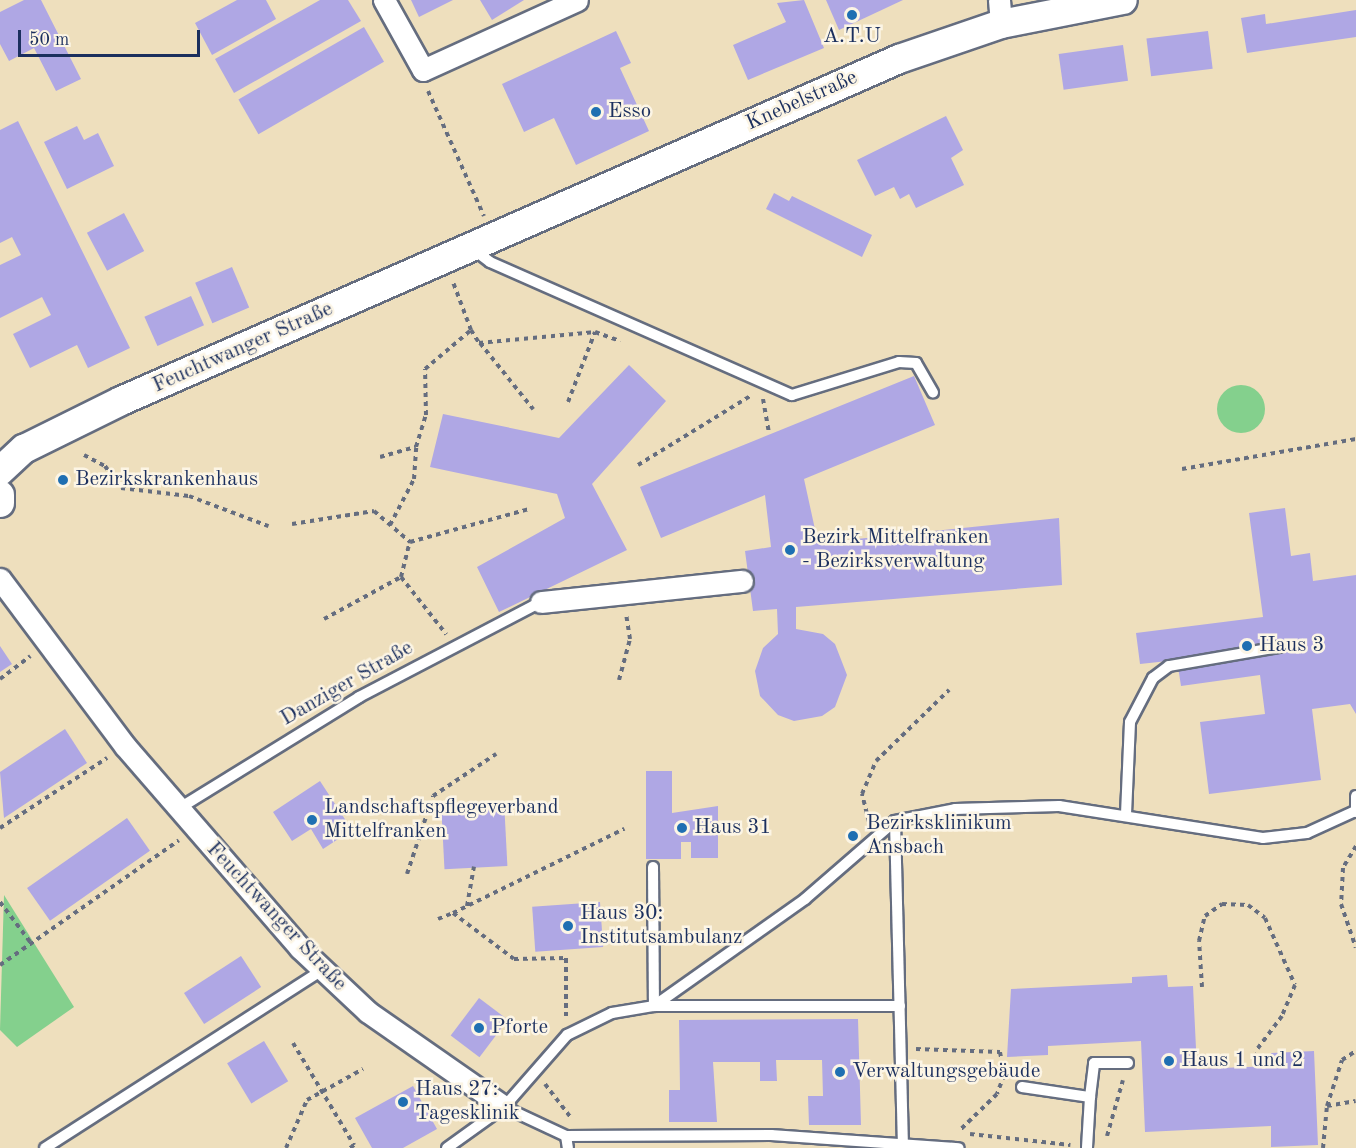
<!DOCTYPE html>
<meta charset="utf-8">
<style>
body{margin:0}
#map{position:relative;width:1356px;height:1148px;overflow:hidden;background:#eedfbd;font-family:"Old Standard TT",serif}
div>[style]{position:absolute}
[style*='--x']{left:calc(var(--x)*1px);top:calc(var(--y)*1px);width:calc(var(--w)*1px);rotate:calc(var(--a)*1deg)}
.green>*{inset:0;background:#84d08d}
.round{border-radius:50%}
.building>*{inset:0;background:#afa7e4;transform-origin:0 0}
.path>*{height:4px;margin-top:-2px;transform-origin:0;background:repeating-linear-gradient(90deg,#656d7f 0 4.5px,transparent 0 9px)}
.roads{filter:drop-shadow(2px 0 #656d7f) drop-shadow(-2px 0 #656d7f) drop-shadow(0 2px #656d7f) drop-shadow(0 -2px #656d7f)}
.lane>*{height:10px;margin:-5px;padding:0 5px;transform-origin:5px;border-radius:5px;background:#fff}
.street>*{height:21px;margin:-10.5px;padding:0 10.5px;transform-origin:10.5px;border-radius:10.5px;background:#fff}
.secondary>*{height:28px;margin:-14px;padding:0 14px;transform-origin:14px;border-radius:14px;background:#fff}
.dots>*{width:16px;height:16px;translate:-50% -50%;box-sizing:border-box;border:3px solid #fcf5e5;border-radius:50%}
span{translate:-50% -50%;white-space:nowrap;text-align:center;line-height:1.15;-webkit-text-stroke:5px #fcf5e5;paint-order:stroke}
.poi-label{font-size:21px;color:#1b2f5e}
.left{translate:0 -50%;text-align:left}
.street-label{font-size:21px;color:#1b2f5e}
.scale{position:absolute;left:18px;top:30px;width:182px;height:27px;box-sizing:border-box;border:3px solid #1b2f5e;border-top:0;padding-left:8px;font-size:18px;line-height:21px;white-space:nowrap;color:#1b2f5e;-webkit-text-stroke:4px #fcf5e5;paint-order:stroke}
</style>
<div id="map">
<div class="green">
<div class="round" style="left:1217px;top:385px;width:48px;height:48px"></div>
<div style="clip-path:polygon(4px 895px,74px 1007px,17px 1047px,0 1030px)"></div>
</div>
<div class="building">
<div style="clip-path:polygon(24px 0,41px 0,81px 79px,56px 91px,34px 48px,9px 61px,0 44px,0 12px)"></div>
<div style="clip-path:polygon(237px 0,266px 0,276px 19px,212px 55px,195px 23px)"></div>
<div style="clip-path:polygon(320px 0,348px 0,361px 21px,234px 93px,215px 59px)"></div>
<div style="clip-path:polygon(411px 0,453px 0,419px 17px)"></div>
<div style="clip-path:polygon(480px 0,524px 0,492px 20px)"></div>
<div style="clip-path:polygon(804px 0,824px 48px,748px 80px,733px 45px,786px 22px,777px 3px)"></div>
<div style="clip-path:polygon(826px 0,903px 0,839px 30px)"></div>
<div style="clip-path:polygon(1356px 10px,1356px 37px,1247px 53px,1241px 18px,1265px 14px,1266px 24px)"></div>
<div style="left:364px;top:27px;width:40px;height:145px;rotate:60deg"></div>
<div style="clip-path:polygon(616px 31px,631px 63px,620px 68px,649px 131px,576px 165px,554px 118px,524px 132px,502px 84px)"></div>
<div style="left:1208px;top:31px;width:38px;height:62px;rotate:83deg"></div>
<div style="left:1123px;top:45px;width:36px;height:65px;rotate:82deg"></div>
<div style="clip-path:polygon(946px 116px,963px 150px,951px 158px,964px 185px,916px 208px,909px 194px,900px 199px,894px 187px,875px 196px,857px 160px)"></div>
<div style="clip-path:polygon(18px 121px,130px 348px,88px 368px,77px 345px,30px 368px,13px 334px,51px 315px,42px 297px,0 318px,0 265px,21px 255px,12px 237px,0 243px,0 130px)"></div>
<div style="clip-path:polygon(77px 126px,84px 140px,98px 133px,114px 166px,67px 189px,44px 142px)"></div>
<div style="clip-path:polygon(774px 193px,789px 201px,792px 196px,872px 235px,862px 257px,766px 209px)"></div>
<div style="left:124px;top:213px;width:43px;height:42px;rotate:62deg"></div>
<div style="left:232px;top:267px;width:44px;height:40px;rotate:67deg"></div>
<div style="left:191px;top:296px;width:32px;height:51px;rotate:66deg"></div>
<div style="clip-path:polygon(629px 365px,666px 401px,592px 484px,627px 550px,499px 612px,477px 567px,565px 518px,557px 494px,430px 467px,443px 414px,559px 438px)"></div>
<div style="clip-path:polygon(914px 376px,935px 425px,804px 479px,818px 543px,1059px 518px,1062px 585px,796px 607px,796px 629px,823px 634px,835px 644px,847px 675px,835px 707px,822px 716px,794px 721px,778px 715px,760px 696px,755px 671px,763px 648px,778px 634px,777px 609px,753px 611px,745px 551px,771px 547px,765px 495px,661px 538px,640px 487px)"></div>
<div style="clip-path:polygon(1285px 508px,1291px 556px,1310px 553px,1313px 581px,1356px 575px,1356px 714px,1350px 704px,1312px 709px,1321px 780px,1209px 794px,1200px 722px,1265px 714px,1260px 675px,1181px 686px,1177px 660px,1140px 664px,1136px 633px,1263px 617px,1249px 513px)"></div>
<div style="clip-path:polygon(0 646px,12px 664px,0 672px)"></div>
<div style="clip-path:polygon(65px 729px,87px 763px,4px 818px,0 772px)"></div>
<div style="clip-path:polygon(646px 771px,672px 771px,672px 813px,718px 806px,718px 858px,691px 858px,691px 842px,681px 842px,681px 859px,646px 859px)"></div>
<div style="clip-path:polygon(320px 781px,352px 830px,323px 849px,311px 829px,292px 841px,273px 812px)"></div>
<div style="left:504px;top:801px;width:65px;height:63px;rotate:87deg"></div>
<div style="left:127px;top:818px;width:40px;height:122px;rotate:55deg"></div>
<div style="left:600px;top:902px;width:45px;height:68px;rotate:86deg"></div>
<div style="left:241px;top:956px;width:37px;height:68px;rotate:57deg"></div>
<div style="clip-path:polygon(1167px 975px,1168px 987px,1193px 986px,1197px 1069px,1271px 1066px,1271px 1053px,1314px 1051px,1318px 1145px,1271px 1147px,1271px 1126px,1145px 1132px,1141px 1041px,1048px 1046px,1048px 1055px,1007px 1057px,1011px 989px,1132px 983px,1132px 977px)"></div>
<div style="left:479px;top:998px;width:36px;height:47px;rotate:37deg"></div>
<div style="clip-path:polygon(858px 1019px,861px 1125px,809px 1125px,808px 1096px,823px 1096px,822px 1060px,776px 1060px,777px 1081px,760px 1081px,760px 1062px,713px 1062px,717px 1122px,669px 1122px,669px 1090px,680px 1090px,679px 1020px)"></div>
<div style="left:264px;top:1041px;width:47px;height:43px;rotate:59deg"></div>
<div style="clip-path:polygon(413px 1086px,437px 1129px,403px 1148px,372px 1148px,355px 1118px)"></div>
</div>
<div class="path">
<div style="--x:428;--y:91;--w:137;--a:65.9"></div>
<div style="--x:471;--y:330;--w:15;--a:58"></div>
<div style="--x:479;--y:343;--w:117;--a:-5.4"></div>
<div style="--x:595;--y:332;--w:27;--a:20"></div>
<div style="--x:480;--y:343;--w:85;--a:51.2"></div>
<div style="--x:763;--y:399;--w:35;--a:80"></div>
<div style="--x:568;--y:402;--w:75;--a:-68.9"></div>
<div style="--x:84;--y:455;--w:24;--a:28"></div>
<div style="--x:105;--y:466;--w:27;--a:54"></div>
<div style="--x:121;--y:488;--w:68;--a:6.7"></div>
<div style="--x:189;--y:496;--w:85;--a:20.8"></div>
<div style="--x:380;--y:457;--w:37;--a:-16"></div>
<div style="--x:416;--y:447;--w:34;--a:-73"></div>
<div style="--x:426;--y:415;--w:46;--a:-91.2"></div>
<div style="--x:425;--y:369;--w:60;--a:-40.3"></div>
<div style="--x:471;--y:330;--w:51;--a:-110.6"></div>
<div style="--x:638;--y:465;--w:132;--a:-31.6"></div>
<div style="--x:1182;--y:469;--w:177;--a:-9.8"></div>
<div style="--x:292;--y:524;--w:83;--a:-9"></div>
<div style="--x:374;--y:511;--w:48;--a:40.7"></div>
<div style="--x:410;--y:542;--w:123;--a:-15.5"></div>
<div style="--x:390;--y:525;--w:52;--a:-62.4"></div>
<div style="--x:414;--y:479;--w:32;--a:-86"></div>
<div style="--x:401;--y:577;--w:36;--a:-76"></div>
<div style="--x:324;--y:619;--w:88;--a:-28.6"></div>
<div style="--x:401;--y:577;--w:73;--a:51.7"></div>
<div style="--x:0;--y:679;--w:38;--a:-37"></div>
<div style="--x:619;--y:680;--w:42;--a:-75"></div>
<div style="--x:630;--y:639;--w:25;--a:-99"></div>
<div style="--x:869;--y:822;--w:29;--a:-104"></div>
<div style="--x:862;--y:794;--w:36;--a:-67"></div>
<div style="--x:876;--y:761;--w:102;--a:-44.2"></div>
<div style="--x:0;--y:828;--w:128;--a:-33.2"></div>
<div style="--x:1356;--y:846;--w:26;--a:121"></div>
<div style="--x:1343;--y:868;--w:36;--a:93"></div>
<div style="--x:1341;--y:904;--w:46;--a:71.2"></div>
<div style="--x:407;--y:874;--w:82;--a:-71.6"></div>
<div style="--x:433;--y:796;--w:76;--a:-33.7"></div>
<div style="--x:0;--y:902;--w:51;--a:52.9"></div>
<div style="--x:467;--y:906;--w:40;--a:-80"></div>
<div style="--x:453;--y:913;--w:191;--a:-26.2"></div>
<div style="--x:438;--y:919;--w:16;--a:-22"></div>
<div style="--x:453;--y:913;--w:76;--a:37"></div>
<div style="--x:514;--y:959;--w:52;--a:-1.1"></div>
<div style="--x:566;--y:958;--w:58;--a:90"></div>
<div style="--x:0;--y:965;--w:218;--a:-34.9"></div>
<div style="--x:1202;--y:987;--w:46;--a:-93.7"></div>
<div style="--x:1199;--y:941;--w:26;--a:-77"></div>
<div style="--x:1205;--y:916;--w:21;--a:-35"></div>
<div style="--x:1222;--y:904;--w:26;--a:2"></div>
<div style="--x:1248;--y:905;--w:21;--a:37"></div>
<div style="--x:1265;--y:918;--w:73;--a:65.9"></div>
<div style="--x:1295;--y:985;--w:34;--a:113"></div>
<div style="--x:1282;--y:1016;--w:45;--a:126.9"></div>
<div style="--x:293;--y:1043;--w:119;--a:59.1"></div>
<div style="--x:354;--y:1145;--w:5;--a:143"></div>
<div style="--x:916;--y:1049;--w:84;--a:2"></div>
<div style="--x:1000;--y:1052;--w:23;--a:80"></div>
<div style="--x:1004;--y:1075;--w:20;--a:110"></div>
<div style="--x:997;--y:1094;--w:52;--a:135.8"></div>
<div style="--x:545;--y:1084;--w:44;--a:52.4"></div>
<div style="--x:1327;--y:1106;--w:29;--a:-10"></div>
<div style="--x:970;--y:1134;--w:101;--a:6.3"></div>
<div style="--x:1107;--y:1136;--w:58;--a:-74.1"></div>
<div style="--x:286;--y:1148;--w:52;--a:-66.4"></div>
<div style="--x:307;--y:1100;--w:64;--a:-29"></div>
<div style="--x:1323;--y:1148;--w:42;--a:-84.6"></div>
<div style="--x:1327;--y:1106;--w:48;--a:-71.9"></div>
<div style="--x:1342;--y:1060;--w:17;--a:-33"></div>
</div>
<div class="roads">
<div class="lane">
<div style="--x:473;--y:249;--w:21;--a:37"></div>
<div style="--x:490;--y:262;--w:330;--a:23.8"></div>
<div style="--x:792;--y:395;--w:112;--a:-17.1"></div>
<div style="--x:899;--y:362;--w:17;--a:3"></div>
<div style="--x:916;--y:363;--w:34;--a:60"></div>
<div style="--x:1356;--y:796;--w:16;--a:90"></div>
<div style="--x:178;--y:809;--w:213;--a:-31.7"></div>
<div style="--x:359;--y:697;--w:205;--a:-27.6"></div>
<div style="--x:1126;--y:814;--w:92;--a:-87.5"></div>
<div style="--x:1130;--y:722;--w:50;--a:-62.4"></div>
<div style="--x:1153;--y:678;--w:20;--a:-37"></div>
<div style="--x:1169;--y:666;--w:112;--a:-9.8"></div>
<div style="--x:895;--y:821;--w:320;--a:88.6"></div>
<div style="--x:653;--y:867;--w:139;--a:89.6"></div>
<div style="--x:654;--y:1006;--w:246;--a:0"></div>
<div style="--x:1022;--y:1087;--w:69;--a:8.4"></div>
<div style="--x:1090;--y:1097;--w:51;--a:93.4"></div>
<div style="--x:1090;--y:1097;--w:34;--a:-83"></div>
<div style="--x:1094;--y:1063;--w:34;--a:0"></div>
<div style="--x:504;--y:1107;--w:68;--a:25.1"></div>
<div style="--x:566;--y:1136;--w:205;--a:-0.3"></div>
<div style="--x:771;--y:1135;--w:188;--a:4"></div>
<div style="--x:566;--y:1136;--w:12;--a:81"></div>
<div style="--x:45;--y:1148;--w:328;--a:-32.7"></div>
<div style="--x:447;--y:1148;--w:70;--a:-35.7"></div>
<div style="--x:504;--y:1107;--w:96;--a:-48.8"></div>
<div style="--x:567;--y:1035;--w:50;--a:-26.1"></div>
<div style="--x:612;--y:1013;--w:43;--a:-9.5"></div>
<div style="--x:654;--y:1006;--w:185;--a:-35.3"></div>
<div style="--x:805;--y:899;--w:119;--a:-40.9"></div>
<div style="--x:895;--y:821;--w:61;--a:-11.3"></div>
<div style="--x:955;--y:809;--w:104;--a:-1.7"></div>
<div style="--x:1059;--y:806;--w:206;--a:8.9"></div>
<div style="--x:1263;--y:838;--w:44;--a:-6.5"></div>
<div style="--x:1307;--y:833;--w:53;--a:-24.6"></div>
</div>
<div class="street">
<div style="--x:384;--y:0;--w:80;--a:60.9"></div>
<div style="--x:423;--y:70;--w:169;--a:-24.4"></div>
<div style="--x:999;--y:0;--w:24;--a:85"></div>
<div style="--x:0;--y:579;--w:209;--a:53.2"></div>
<div style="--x:125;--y:746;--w:267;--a:49.1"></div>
<div style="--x:300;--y:948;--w:93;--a:43.3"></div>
<div style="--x:368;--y:1012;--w:166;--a:34.9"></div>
<div style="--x:541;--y:602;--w:202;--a:-6"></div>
</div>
<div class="secondary">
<div style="--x:0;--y:471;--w:33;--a:-43"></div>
<div style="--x:24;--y:449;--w:108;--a:-26.3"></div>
<div style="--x:121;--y:401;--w:850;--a:-23.73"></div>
<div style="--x:899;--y:59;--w:108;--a:-18.9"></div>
<div style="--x:1001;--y:24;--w:124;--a:-11.1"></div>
<div style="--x:0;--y:495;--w:8;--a:90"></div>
</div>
</div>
<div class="dots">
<div style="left:852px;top:15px;background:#1f6fb2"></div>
<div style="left:596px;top:112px;background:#1f6fb2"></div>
<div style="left:63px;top:480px;background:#1f6fb2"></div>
<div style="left:790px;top:550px;background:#1f6fb2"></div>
<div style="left:1247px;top:646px;background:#1f6fb2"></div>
<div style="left:312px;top:820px;background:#1f6fb2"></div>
<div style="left:682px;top:828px;background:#1f6fb2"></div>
<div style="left:853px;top:836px;background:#1f6fb2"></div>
<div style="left:568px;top:926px;background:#1f6fb2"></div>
<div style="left:479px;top:1028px;background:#1f6fb2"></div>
<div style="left:1169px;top:1061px;background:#1f6fb2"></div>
<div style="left:840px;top:1072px;background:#1f6fb2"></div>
<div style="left:403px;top:1102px;background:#1f6fb2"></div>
</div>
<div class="poi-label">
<span style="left:852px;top:37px">A.T.U</span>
<span class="left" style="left:608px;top:112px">Esso</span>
<span class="left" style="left:75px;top:480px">Bezirkskrankenhaus</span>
<span class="left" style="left:802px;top:550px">Bezirk Mittelfranken<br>- Bezirksverwaltung</span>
<span class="left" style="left:1259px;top:646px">Haus 3</span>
<span class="left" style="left:324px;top:820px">Landschaftspflegeverband<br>Mittelfranken</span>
<span class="left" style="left:866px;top:836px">Bezirksklinikum<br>Ansbach</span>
<span class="left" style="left:694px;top:828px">Haus 31</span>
<span class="left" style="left:580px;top:926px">Haus 30:<br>Institutsambulanz</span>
<span class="left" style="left:491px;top:1028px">Pforte</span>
<span class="left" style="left:1181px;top:1061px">Haus 1 und 2</span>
<span class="left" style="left:852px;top:1072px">Verwaltungsgebäude</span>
<span class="left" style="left:415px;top:1102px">Haus 27:<br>Tagesklinik</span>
</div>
<div class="street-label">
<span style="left:802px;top:101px;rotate:-24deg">Knebelstraße</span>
<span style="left:243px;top:348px;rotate:-24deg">Feuchtwanger Straße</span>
<span style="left:347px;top:684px;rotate:-30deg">Danziger Straße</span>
<span style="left:276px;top:917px;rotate:47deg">Feuchtwanger Straße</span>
</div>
<div class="scale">50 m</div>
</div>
